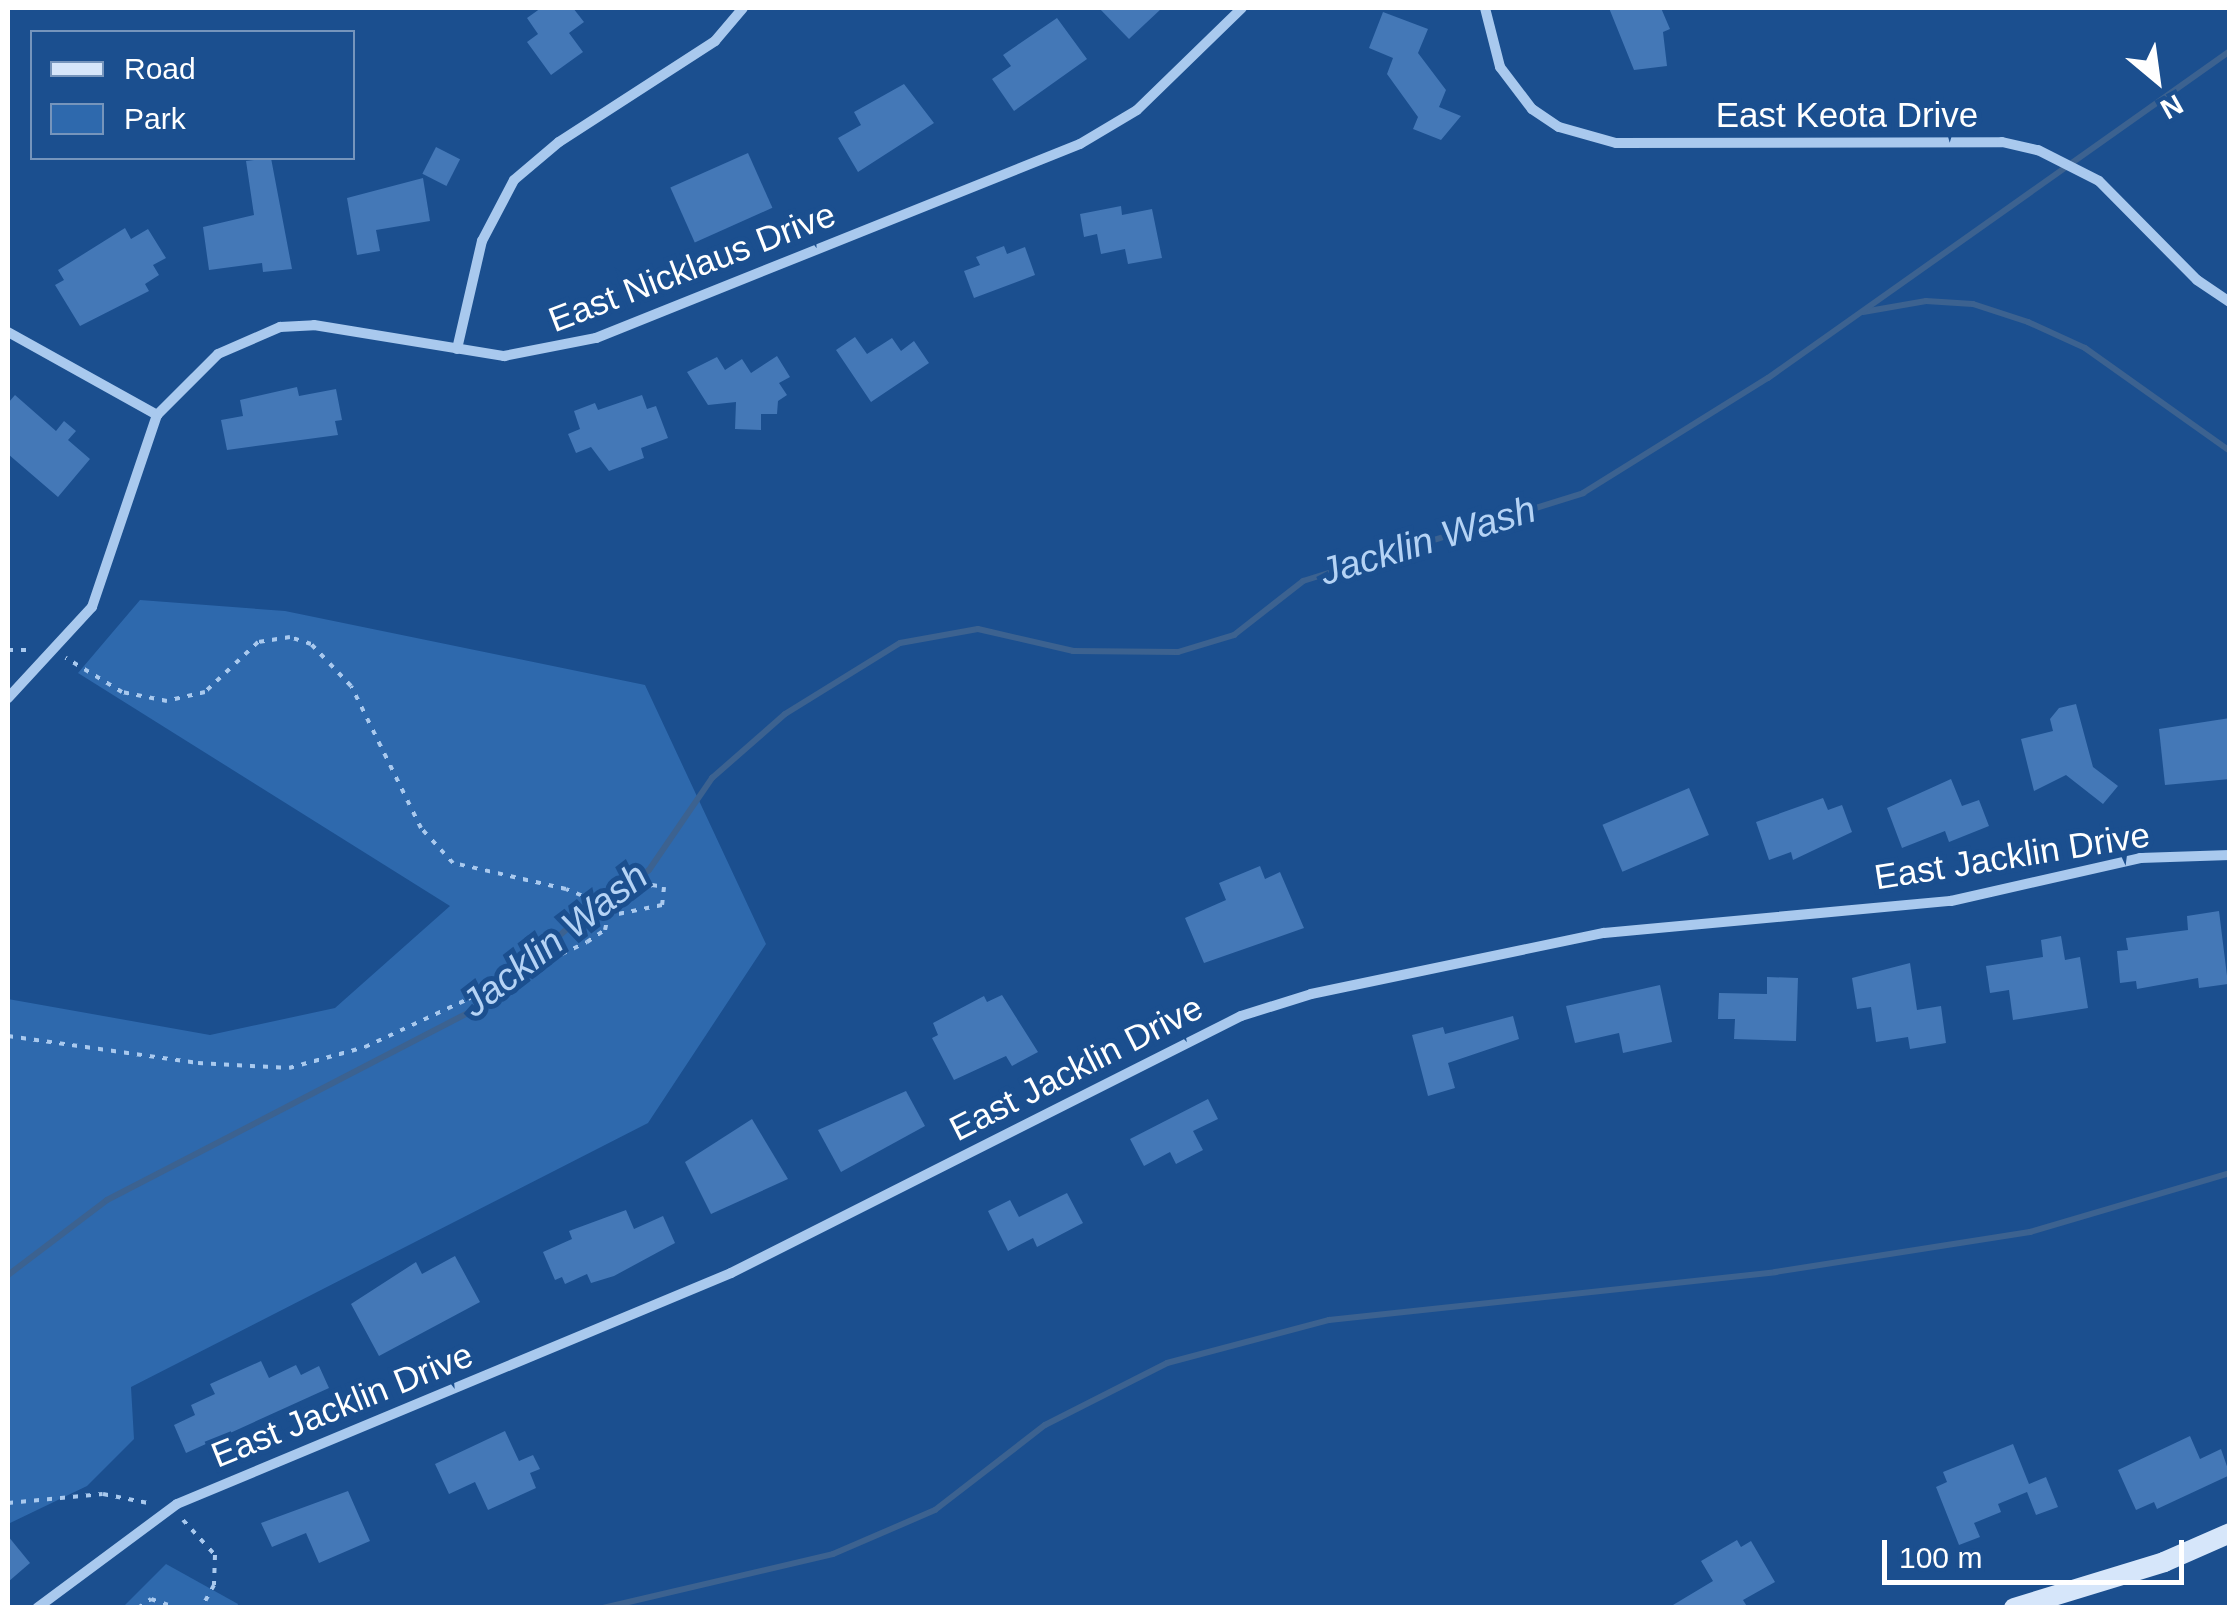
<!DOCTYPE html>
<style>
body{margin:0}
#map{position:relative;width:2237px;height:1615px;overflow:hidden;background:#1b4f8f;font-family:Helvetica,sans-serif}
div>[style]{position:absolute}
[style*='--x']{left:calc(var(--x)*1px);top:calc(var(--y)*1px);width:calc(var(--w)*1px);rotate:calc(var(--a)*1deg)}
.green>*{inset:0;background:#2e69ad}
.stream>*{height:6px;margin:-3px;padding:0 3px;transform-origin:3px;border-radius:3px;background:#3c6290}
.building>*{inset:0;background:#4478b7;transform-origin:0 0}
.path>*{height:4px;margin-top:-2px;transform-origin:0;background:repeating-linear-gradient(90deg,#a9c9ee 0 5px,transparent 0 13px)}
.street>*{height:10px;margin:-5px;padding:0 5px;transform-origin:5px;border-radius:5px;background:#a9c9ee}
.secondary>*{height:20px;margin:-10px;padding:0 10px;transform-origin:10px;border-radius:10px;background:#d6e6fa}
span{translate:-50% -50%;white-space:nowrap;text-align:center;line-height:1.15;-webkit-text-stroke:10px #1b4f8f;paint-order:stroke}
.street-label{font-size:35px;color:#fff}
.water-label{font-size:38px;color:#b5d3f5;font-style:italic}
.frame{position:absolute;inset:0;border:10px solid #fff;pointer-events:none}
.legend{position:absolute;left:30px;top:30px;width:325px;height:130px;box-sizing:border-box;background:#1b4f8f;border:2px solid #7695bc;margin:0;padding:12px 18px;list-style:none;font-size:30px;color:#fff}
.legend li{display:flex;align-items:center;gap:20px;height:50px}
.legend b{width:50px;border:2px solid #7695bc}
.north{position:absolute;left:2107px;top:30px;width:100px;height:100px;-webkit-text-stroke:8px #1b4f8f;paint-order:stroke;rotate:151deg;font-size:28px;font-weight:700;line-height:40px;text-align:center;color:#fff}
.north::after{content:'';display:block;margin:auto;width:35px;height:45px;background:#fff;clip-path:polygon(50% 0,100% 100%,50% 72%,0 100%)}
.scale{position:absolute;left:1882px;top:1540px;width:302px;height:45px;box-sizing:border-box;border:5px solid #fff;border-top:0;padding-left:12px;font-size:30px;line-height:35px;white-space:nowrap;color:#fff;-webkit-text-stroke:8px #1b4f8f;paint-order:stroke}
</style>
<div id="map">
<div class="green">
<div style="clip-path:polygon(140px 600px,285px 611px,645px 685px,766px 944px,648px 1123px,131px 1387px,134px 1439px,87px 1486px,8px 1524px,8px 999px,210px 1035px,335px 1008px,450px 906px,78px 673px)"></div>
<div style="clip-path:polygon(166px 1564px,238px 1604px,237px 1607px,123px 1607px)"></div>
</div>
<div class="stream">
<div style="--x:1863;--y:312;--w:64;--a:-9.9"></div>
<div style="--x:1926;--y:301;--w:47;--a:3.7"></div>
<div style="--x:1973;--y:304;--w:58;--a:18.1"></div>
<div style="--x:2028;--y:322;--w:63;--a:24.5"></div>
<div style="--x:2085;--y:348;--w:178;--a:35.4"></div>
<div style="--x:8;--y:1275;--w:124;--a:-37.1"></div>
<div style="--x:107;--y:1200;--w:417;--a:-27.4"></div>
<div style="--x:477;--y:1008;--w:130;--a:-41.3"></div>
<div style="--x:575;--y:922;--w:90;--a:-35.1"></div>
<div style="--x:649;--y:870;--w:112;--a:-55.6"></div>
<div style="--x:712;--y:778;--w:97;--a:-41.2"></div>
<div style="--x:785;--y:714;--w:135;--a:-31.7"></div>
<div style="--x:900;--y:643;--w:79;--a:-10.2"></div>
<div style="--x:978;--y:629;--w:98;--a:13"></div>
<div style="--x:1073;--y:651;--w:105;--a:0.5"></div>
<div style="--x:1178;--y:652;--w:59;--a:-16.9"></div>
<div style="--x:1234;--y:635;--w:88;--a:-38"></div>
<div style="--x:1303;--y:581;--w:294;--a:-17.4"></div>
<div style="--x:1583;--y:493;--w:218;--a:-31.9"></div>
<div style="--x:1768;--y:378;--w:566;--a:-35.29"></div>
<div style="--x:603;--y:1608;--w:236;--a:-13.2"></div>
<div style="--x:833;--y:1554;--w:111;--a:-23.3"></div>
<div style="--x:935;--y:1510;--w:139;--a:-37.7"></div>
<div style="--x:1045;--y:1425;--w:137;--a:-26.9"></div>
<div style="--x:1167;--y:1363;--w:168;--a:-14.9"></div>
<div style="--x:1329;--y:1320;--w:449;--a:-6.1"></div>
<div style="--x:1775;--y:1272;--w:258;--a:-8.9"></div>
<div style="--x:2030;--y:1232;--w:209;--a:-16.4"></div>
</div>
<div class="building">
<div style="clip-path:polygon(541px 8px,573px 8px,584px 22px,569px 33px,583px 52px,551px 75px,527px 42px,538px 34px,527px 18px)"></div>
<div style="clip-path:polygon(1099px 8px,1162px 8px,1129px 39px)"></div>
<div style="clip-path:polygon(1609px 8px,1661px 8px,1670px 29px,1663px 32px,1667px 66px,1634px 70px)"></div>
<div style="clip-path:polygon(1383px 12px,1428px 29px,1418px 53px,1446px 90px,1439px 107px,1461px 116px,1441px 140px,1413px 129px,1418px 117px,1387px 74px,1393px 58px,1369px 48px)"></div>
<div style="clip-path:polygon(1057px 18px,1087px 59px,1014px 111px,992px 79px,1011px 66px,1003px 55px)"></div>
<div style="clip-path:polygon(904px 84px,934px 123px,858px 172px,838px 138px,861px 125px,854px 112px)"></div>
<div style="left:436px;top:147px;width:27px;height:30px;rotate:27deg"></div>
<div style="left:748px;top:153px;width:60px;height:85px;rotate:66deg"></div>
<div style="clip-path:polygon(271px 158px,292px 269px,263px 272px,262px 263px,209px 270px,203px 227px,254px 215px,246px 161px)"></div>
<div style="clip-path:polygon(423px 178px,430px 221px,376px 230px,380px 251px,357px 255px,347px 198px)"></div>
<div style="clip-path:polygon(1121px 206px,1122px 215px,1152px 209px,1162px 258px,1128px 264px,1125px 249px,1101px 254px,1097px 234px,1084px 237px,1080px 214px)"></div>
<div style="clip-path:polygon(125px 228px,131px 239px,148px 229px,166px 258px,153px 265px,159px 275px,145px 284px,149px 291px,80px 326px,55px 285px,64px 280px,58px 270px)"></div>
<div style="clip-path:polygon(1004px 246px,1007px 254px,1025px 247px,1035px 275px,974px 298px,964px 271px,980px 265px,976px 257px)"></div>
<div style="clip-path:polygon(855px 337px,867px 354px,892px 338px,901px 351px,914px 341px,929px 363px,871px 402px,836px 350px)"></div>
<div style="clip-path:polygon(777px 356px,790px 377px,779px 383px,787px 395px,778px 401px,777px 414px,761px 414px,761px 430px,735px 429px,736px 402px,708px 405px,687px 372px,717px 357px,725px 370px,742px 359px,751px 373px)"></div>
<div style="clip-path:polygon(297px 387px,299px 396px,336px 389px,342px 420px,335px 421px,338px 435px,227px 450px,221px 420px,243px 416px,240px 400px)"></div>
<div style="clip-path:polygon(15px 395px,56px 431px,64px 421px,76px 431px,68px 440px,90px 459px,58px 497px,8px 454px,8px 403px)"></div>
<div style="clip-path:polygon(642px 395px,647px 409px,656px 406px,668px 438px,641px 448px,644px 458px,609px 471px,591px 447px,576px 453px,568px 434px,580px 429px,574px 411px,595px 403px,598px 410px)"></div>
<div style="clip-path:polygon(2076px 704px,2093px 767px,2118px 786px,2103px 804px,2066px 775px,2034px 791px,2021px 739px,2053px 731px,2050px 719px,2059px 708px)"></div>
<div style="clip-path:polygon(2230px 718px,2230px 779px,2165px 785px,2159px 729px)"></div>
<div style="clip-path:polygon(1951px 779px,1962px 806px,1979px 800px,1989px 826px,1949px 842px,1945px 831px,1902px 848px,1887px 808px)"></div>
<div style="left:1689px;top:788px;width:51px;height:94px;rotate:67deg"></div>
<div style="clip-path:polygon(1823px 798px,1828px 810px,1842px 805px,1852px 832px,1793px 860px,1791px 852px,1769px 860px,1756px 822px)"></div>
<div style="clip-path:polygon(1260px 866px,1265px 879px,1280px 872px,1304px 928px,1204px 963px,1185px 918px,1226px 900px,1219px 883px)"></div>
<div style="clip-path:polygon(2219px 911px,2228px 984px,2199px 988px,2198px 978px,2137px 989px,2136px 981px,2120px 983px,2117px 951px,2128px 950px,2126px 938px,2188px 930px,2187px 916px)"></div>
<div style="clip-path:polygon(2061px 936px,2065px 960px,2080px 957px,2088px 1008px,2013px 1020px,2009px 990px,1990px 993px,1986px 966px,2043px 957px,2041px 940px)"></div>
<div style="clip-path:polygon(1910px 963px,1917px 1010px,1941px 1006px,1946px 1043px,1910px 1049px,1908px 1037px,1876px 1042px,1871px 1007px,1857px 1009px,1852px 978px)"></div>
<div style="clip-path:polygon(1767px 977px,1798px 978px,1796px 1041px,1734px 1039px,1735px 1019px,1718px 1019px,1719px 993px,1767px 994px)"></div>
<div style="clip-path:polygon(1660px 985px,1672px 1042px,1623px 1053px,1619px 1033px,1575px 1043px,1566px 1006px)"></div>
<div style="clip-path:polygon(1002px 995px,1038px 1052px,1012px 1066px,1006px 1056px,954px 1080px,932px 1038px,938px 1035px,933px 1023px,984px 996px,987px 1002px)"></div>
<div style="clip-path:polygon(1513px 1016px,1519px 1039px,1448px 1063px,1455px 1088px,1428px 1096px,1412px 1035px,1443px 1027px,1445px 1034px)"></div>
<div style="clip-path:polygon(906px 1091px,925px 1126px,841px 1172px,818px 1130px)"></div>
<div style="clip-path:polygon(1208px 1099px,1218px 1119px,1193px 1131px,1203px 1150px,1176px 1164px,1170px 1152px,1144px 1166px,1130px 1139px)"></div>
<div style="clip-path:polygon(752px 1119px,788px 1179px,711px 1214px,685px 1162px)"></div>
<div style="clip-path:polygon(1067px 1193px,1083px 1223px,1037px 1247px,1033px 1238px,1008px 1251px,988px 1211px,1010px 1200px,1019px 1217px)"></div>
<div style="clip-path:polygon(626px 1210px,634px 1229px,663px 1216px,675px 1243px,614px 1276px,591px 1283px,587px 1274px,565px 1284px,562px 1277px,555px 1280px,543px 1252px,572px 1239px,569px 1231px)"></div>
<div style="clip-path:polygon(455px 1256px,480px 1302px,379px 1356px,351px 1304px,416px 1262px,422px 1274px)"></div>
<div style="clip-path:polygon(261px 1361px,269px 1378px,296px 1365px,301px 1375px,319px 1366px,329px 1388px,186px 1453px,174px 1425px,195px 1415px,191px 1405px,215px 1394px,210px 1384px)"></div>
<div style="clip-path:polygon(505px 1431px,519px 1461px,533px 1455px,540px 1469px,530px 1473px,536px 1488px,488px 1510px,475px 1482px,449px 1494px,435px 1464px)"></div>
<div style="clip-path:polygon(2190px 1436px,2200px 1459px,2221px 1449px,2230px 1475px,2157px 1509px,2154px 1502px,2136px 1510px,2118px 1470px)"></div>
<div style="clip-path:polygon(2013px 1444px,2029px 1484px,2046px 1477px,2058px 1507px,2036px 1515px,2027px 1492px,1998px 1504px,2001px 1512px,1974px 1523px,1980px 1537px,1959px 1545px,1936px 1487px,1947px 1482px,1943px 1472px)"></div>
<div style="clip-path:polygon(348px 1491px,370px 1541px,319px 1563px,306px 1533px,272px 1547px,261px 1523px)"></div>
<div style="clip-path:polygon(8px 1536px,30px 1563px,8px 1582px)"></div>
<div style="clip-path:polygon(1737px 1540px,1741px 1547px,1751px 1541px,1775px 1582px,1743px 1600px,1748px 1608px,1668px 1608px,1713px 1581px,1701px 1561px)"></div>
</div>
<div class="path">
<div style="--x:8;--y:650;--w:24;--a:0"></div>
<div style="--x:605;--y:911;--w:54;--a:-29"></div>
<div style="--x:652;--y:885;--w:12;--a:9"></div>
<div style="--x:664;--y:887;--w:18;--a:96"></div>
<div style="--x:662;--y:905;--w:55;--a:168.5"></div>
<div style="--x:8;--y:1036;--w:192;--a:8.1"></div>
<div style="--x:198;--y:1063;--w:91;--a:3.1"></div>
<div style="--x:289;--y:1068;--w:79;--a:-15.4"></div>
<div style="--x:365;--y:1047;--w:114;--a:-25"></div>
<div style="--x:468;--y:999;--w:132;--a:-25.6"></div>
<div style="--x:587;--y:942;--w:22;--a:-34"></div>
<div style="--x:605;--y:930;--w:14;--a:-78"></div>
<div style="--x:608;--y:916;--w:22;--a:-133"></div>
<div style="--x:593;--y:900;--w:29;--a:-158"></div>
<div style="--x:566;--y:889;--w:116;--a:-167"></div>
<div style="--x:453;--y:863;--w:47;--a:-132.4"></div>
<div style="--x:421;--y:828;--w:158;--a:-116.2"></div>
<div style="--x:351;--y:686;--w:58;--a:-133.6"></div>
<div style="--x:311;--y:644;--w:22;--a:-162"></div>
<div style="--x:290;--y:637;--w:32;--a:171"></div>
<div style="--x:258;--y:642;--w:73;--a:136.7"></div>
<div style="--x:205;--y:692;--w:39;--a:167"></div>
<div style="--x:167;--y:701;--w:46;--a:-168.7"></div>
<div style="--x:122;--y:692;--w:66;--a:-148.7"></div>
<div style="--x:8;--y:1503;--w:95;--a:-5.4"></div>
<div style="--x:103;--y:1494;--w:51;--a:11.3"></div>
<div style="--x:183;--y:1520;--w:47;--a:47.6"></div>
<div style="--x:215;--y:1555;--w:30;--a:92"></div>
<div style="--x:214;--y:1585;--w:26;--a:119"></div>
<div style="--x:138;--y:1608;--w:16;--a:-35"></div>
<div style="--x:151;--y:1599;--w:28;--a:19"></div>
</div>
<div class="street">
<div style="--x:1485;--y:8;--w:61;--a:75.7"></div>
<div style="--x:1500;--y:67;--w:53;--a:52.7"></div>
<div style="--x:1532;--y:109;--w:32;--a:34"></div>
<div style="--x:1559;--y:127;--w:59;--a:15.7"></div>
<div style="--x:1616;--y:143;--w:386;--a:-0.1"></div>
<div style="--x:2002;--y:142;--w:37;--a:13"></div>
<div style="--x:2038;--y:150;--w:68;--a:26.9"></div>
<div style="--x:2099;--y:181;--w:139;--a:45.3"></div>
<div style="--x:2197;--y:280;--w:40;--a:34"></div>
<div style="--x:8;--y:332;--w:171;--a:29.1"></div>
<div style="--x:457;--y:349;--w:111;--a:-77"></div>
<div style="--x:482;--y:241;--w:69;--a:-62.3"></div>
<div style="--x:514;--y:180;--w:59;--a:-40.2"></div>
<div style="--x:559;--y:142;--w:186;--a:-32.9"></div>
<div style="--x:715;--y:41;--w:43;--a:-49.7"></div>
<div style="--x:8;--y:698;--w:124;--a:-47.3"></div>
<div style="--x:92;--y:607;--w:203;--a:-71.3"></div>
<div style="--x:157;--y:415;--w:86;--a:-45"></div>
<div style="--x:218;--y:354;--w:68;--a:-23.5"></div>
<div style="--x:280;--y:327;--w:34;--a:-3"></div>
<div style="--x:314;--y:325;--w:193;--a:9.3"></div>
<div style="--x:504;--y:356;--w:94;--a:-11.1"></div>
<div style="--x:596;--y:338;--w:521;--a:-21.84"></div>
<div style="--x:1080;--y:144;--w:66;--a:-30.8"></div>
<div style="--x:1137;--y:110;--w:146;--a:-44.2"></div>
<div style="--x:37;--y:1608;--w:174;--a:-36.6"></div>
<div style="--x:177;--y:1504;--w:600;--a:-22.63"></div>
<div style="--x:731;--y:1273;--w:571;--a:-26.74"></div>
<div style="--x:1241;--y:1016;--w:73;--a:-17.4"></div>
<div style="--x:1311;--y:994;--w:299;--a:-11.8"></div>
<div style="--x:1604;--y:933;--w:348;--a:-5.3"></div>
<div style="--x:1951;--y:901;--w:194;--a:-12.8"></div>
<div style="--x:2140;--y:858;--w:90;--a:-1.9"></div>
</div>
<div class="secondary">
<div style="--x:2014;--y:1608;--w:157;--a:-17"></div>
<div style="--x:2164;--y:1562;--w:72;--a:-23.7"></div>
</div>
<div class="street-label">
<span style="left:1847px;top:115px">East Keota Drive</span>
<span style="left:692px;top:267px;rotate:-21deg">East Nicklaus Drive</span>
<span style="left:2012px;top:856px;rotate:-9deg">East Jacklin Drive</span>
<span style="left:1076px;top:1068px;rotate:-27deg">East Jacklin Drive</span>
<span style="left:342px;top:1405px;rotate:-22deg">East Jacklin Drive</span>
</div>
<div class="water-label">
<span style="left:1428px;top:541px;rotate:-17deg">Jacklin Wash</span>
<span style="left:555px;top:940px;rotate:-38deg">Jacklin Wash</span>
</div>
<div class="frame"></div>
<ul class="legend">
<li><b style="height:12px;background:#d6e6fa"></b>Road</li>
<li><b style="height:28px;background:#2e69ad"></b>Park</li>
</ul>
<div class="north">N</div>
<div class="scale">100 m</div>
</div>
